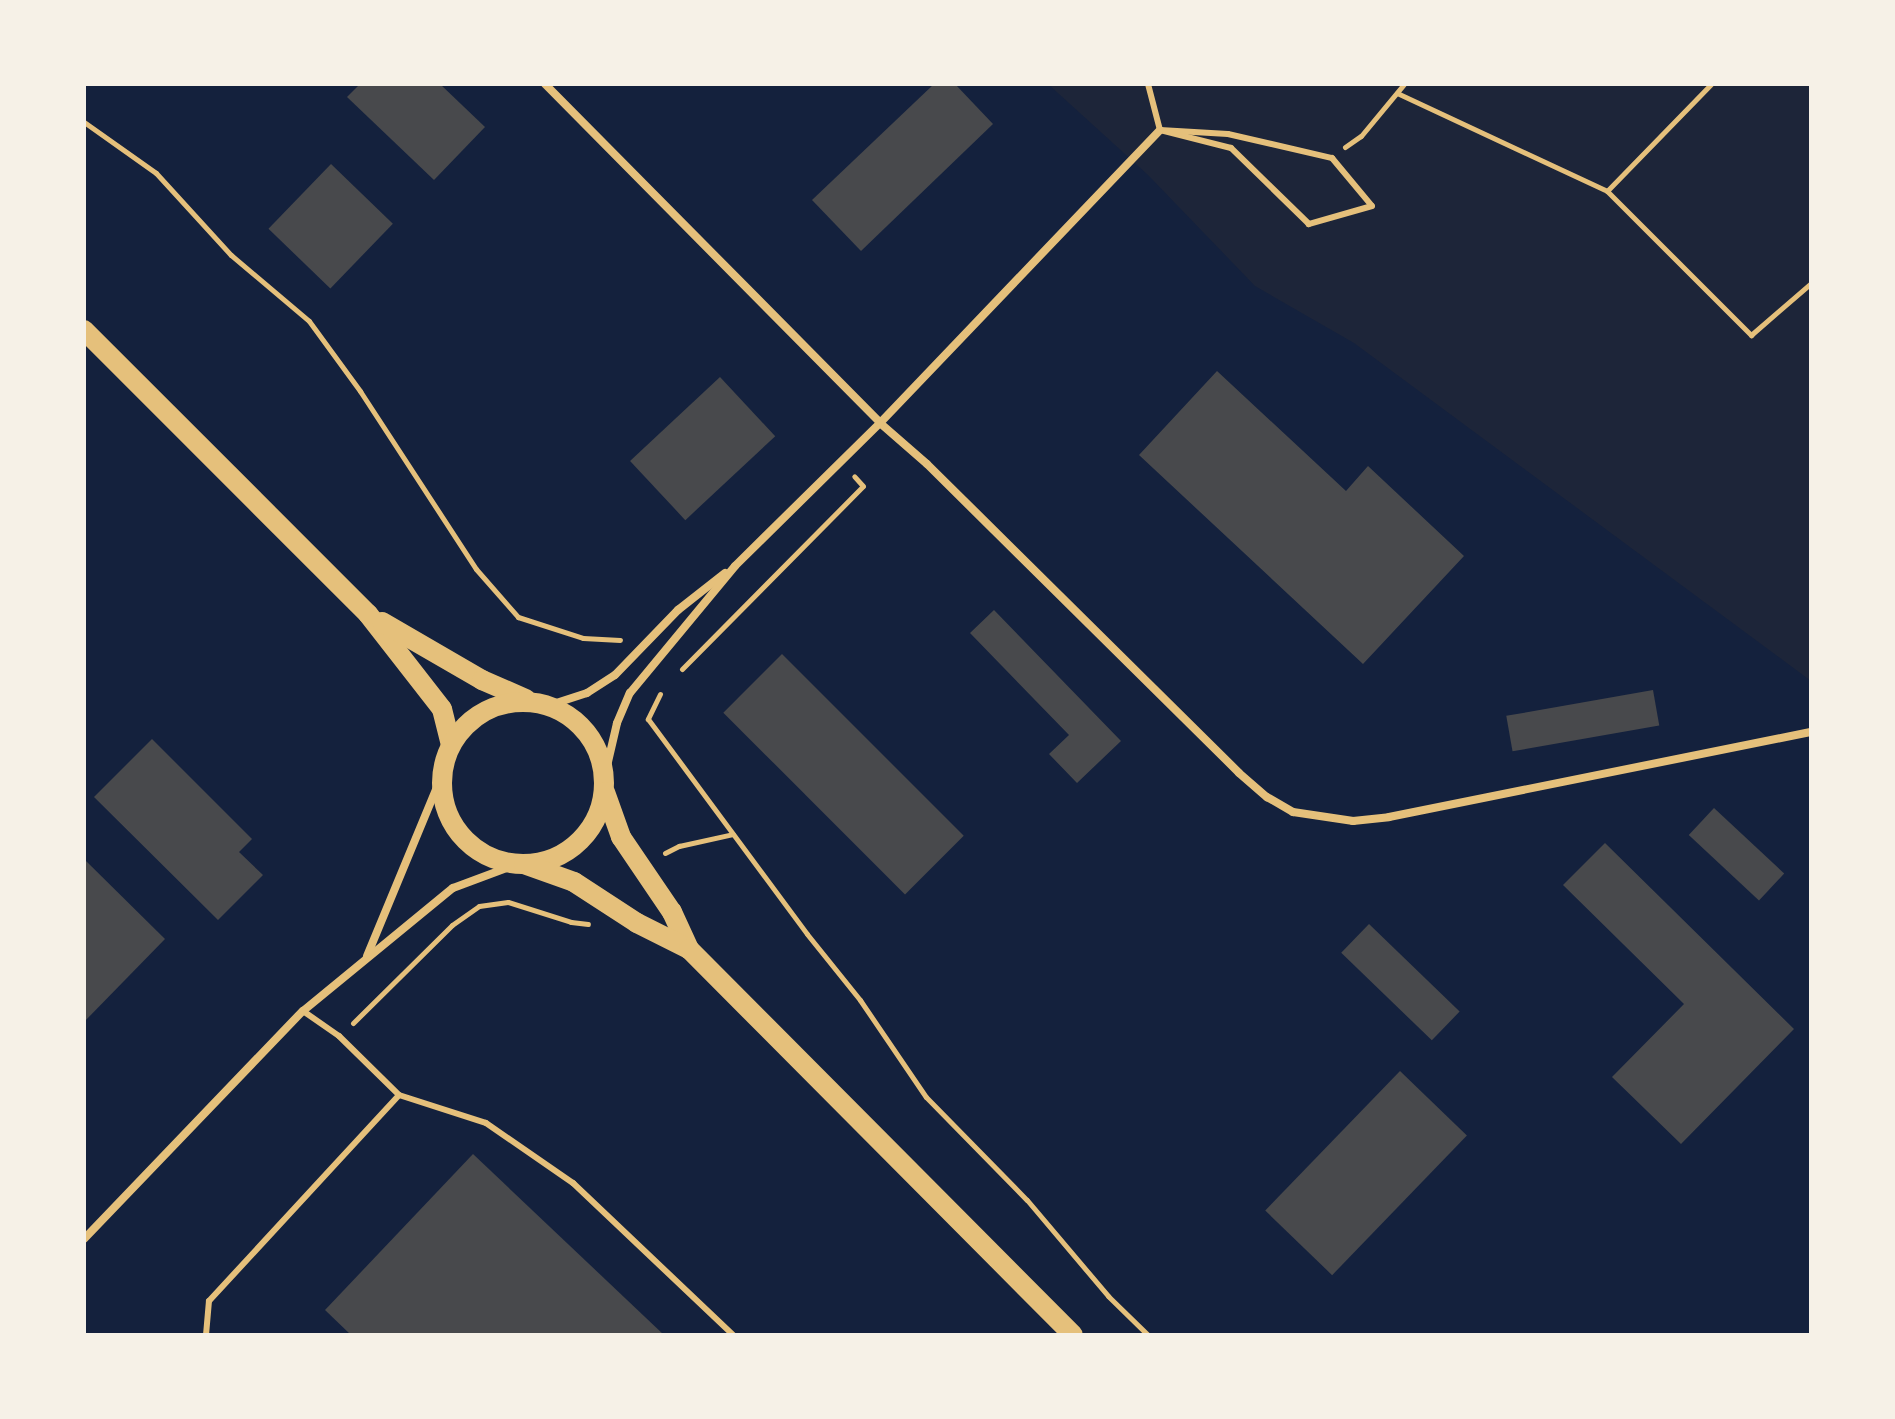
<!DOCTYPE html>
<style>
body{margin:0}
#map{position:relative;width:1895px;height:1419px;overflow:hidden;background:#14213d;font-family:"Space Grotesk",sans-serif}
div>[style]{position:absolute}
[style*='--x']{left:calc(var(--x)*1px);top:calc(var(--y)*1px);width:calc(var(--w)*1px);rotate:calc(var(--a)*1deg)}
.green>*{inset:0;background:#1d2539}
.building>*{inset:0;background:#48494c;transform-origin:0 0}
.path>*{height:5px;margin:-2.5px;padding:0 2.5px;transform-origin:2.5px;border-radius:2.5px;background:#e5c07b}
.service>*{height:6px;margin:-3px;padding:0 3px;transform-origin:3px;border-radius:3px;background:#e5c07b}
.minor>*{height:8px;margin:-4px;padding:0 4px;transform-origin:4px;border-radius:4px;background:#e5c07b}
.primary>*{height:20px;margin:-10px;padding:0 10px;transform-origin:10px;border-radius:10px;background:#e5c07b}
.primary>.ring{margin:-10px;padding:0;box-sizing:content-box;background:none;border:20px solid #e5c07b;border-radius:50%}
span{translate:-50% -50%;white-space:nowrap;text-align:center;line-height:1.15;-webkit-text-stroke:6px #f6f1e7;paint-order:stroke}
.frame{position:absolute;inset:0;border:86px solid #f6f1e7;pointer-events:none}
</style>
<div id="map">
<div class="green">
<div style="clip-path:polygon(1048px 84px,1811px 84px,1811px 681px,1354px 343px,1255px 286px,1148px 175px)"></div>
</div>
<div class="building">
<div style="clip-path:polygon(360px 84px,440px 84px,485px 127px,434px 180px,347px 97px)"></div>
<div style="clip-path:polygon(934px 84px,955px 84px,993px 124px,861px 251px,812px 200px)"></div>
<div style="left:331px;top:164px;width:86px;height:90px;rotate:44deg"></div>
<div style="clip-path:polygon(1217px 371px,1346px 491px,1368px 466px,1464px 556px,1363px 664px,1139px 455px)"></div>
<div style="left:720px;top:377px;width:81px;height:123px;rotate:47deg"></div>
<div style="clip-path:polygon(994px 610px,1121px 741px,1077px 783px,1049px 754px,1069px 735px,970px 633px)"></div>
<div style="left:782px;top:654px;width:257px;height:83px;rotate:45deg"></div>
<div style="left:1653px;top:690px;width:36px;height:149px;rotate:80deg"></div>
<div style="clip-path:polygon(152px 739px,252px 839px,239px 852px,263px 875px,218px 920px,94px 797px)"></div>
<div style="left:1714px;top:808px;width:96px;height:37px;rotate:43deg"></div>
<div style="clip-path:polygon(1605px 843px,1794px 1029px,1681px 1144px,1612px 1077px,1684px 1004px,1563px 885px)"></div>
<div style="clip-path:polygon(84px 859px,165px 939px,84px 1022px)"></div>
<div style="left:1369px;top:924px;width:126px;height:40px;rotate:44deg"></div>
<div style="left:1400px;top:1071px;width:93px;height:194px;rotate:44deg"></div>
<div style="clip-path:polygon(473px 1154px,664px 1335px,351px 1335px,325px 1310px)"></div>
</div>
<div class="path">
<div style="--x:1397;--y:93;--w:232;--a:25"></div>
<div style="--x:1607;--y:191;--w:204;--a:45"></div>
<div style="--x:1751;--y:335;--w:79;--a:-40.9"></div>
<div style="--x:84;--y:122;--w:88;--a:35.3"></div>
<div style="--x:156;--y:173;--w:111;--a:47.6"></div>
<div style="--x:231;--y:255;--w:102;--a:40.2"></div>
<div style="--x:309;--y:321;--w:87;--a:53.9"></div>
<div style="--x:360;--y:391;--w:212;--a:56.9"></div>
<div style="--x:476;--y:569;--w:64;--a:48.8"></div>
<div style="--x:518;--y:617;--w:68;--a:17.9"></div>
<div style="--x:583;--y:638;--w:37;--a:3"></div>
<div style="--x:1345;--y:147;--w:19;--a:-35"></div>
<div style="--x:1361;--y:136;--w:67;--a:-50.4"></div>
<div style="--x:1607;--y:191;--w:149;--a:-45.8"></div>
<div style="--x:682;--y:669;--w:257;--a:-45.3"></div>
<div style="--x:863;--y:486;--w:13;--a:-132"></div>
<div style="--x:660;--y:694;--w:28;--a:116"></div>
<div style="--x:648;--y:719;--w:267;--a:53.5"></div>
<div style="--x:807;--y:934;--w:85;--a:51.2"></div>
<div style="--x:860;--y:1000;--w:117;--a:55.8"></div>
<div style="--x:926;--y:1097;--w:144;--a:45.6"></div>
<div style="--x:1027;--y:1200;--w:126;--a:49.8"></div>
<div style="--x:1108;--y:1296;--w:56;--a:44.3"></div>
<div style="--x:665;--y:853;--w:16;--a:-27"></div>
<div style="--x:679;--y:846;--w:55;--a:-12.5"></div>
<div style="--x:353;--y:1023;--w:139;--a:-44.7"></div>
<div style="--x:452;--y:925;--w:33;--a:-35"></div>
<div style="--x:479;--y:906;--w:29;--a:-8"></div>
<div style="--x:508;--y:902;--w:66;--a:17.6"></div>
<div style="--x:571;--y:922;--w:17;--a:7"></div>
</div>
<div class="service">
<div style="--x:1148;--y:84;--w:48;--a:75.4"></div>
<div style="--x:1160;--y:130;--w:68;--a:3.4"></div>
<div style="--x:1228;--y:134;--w:107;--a:13"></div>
<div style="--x:1332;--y:158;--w:62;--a:50.2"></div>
<div style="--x:1372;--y:206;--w:66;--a:164.1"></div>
<div style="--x:1309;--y:224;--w:109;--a:-135.7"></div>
<div style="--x:1231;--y:148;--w:73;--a:-165.8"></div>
<div style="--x:303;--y:1011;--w:44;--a:34.8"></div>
<div style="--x:339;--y:1036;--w:84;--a:44.5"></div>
<div style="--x:399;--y:1095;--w:91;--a:17.8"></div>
<div style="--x:486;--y:1123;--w:106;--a:34.6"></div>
<div style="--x:573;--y:1183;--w:221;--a:43.5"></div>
<div style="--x:206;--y:1335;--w:34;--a:-85"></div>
<div style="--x:209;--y:1301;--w:280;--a:-47.3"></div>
</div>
<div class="minor">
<div style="--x:545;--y:84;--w:477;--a:45.3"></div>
<div style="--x:880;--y:423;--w:62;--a:41.1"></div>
<div style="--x:927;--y:464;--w:439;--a:44.7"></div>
<div style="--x:1239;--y:773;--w:37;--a:41"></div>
<div style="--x:1267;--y:797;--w:30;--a:30"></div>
<div style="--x:1293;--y:812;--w:61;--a:8.5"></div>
<div style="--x:1353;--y:821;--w:36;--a:-6"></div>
<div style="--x:1389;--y:817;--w:430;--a:-11.4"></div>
<div style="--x:547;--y:706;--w:42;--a:-18"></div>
<div style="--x:587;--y:693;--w:33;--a:-33"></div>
<div style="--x:615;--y:675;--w:91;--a:-45.9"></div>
<div style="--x:678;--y:610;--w:60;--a:-38.2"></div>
<div style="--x:604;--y:779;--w:57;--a:-76.9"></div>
<div style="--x:617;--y:723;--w:33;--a:-67"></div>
<div style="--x:630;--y:693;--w:165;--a:-50.4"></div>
<div style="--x:735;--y:566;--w:204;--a:-44.6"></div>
<div style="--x:880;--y:423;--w:405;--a:-46.3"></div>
<div style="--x:367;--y:956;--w:196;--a:-67.5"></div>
<div style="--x:84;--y:1239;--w:316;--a:-46.2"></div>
<div style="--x:303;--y:1011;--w:194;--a:-39.4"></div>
<div style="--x:453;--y:888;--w:66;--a:-20.4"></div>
</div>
<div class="primary">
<div style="--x:84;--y:330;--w:402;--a:45"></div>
<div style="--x:368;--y:614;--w:120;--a:52.1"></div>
<div style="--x:442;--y:709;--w:36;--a:76"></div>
<div style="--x:382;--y:622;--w:116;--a:30.1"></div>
<div style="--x:482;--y:680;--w:48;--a:23.4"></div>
<div class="ring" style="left:442px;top:702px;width:142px;height:142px"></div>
<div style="--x:605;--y:792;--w:48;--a:70.4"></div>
<div style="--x:621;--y:837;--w:91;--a:55.8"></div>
<div style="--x:672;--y:912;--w:41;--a:65.3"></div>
<div style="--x:524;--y:864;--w:53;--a:19.8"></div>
<div style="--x:574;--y:882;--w:75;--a:33.1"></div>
<div style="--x:637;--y:923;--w:58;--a:26.6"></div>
<div style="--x:689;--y:949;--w:544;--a:45.15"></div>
</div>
<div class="frame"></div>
</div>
